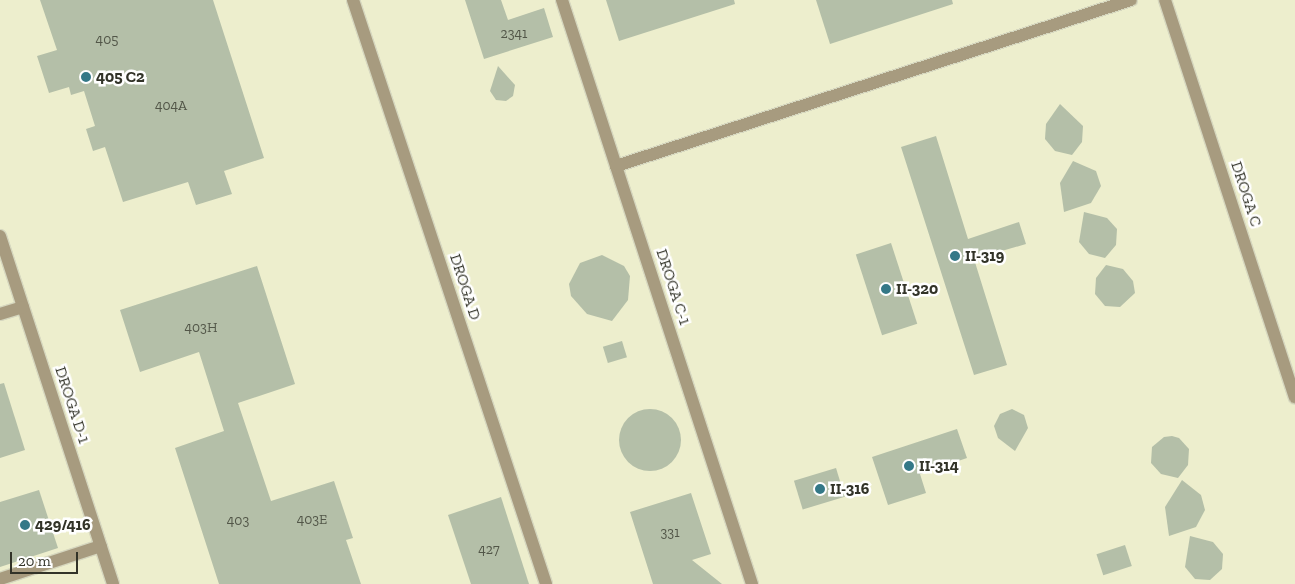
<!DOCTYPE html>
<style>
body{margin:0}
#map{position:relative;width:1295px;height:584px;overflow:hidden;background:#fafbe0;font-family:"Zilla Slab",serif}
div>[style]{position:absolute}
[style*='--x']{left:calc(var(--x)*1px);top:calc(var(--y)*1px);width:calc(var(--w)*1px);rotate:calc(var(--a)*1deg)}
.built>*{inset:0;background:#edeecd;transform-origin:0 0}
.building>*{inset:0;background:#b4bfa8;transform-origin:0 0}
.round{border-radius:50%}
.roads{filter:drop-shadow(1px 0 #d6d7bf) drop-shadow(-1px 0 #d6d7bf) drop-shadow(0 1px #d6d7bf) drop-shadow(0 -1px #d6d7bf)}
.minor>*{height:12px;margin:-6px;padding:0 6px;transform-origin:6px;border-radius:6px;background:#a79b7f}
.dots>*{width:14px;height:14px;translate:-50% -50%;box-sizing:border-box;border:2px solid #fff;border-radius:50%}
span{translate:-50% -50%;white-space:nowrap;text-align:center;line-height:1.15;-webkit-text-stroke:5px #fff;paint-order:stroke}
.number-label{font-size:14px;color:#525648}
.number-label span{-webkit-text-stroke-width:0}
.poi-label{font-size:16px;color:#323328;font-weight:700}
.left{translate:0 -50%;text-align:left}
.street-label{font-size:16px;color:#323328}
.scale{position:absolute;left:10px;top:552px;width:68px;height:22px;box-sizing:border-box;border:2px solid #323328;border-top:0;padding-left:6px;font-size:15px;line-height:18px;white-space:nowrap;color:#323328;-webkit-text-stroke:4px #fff;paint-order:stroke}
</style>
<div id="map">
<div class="built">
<div style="left:0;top:0;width:1295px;height:584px"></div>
</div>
<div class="building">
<div style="clip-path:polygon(40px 0,213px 0,264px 158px,224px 171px,232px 194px,196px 205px,188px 182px,123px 202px,105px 147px,93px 151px,86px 129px,95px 126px,84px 91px,71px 95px,69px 87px,49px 93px,37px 56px,57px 50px)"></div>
<div style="clip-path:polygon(465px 0,501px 0,508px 20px,544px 8px,553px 37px,484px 59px)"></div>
<div style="clip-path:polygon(606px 0,734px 0,735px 4px,619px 41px)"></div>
<div style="clip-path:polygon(816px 0,952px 0,953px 4px,830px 44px)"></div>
<div style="clip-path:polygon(498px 66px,515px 85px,513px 96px,506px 101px,496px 100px,490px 91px)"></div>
<div style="clip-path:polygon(1060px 104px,1083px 126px,1082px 142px,1072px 155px,1055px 151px,1045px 139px,1046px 124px)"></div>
<div style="clip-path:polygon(936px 136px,968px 239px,1019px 222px,1026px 244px,974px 259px,1007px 365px,974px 375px,901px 147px)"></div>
<div style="clip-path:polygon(1073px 161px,1096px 171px,1101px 186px,1091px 203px,1064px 212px,1060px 183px)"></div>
<div style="clip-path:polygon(1084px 212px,1107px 218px,1117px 229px,1116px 245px,1105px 258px,1089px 254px,1079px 242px)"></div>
<div style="left:891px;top:243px;width:85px;height:37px;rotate:72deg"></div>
<div style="clip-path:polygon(602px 255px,624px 266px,630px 276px,628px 300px,612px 321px,587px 314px,571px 296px,569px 284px,580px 263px)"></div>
<div style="clip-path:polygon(1106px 265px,1123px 269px,1133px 281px,1135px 293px,1120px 307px,1105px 306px,1095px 294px,1096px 278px)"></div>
<div style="clip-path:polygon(257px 266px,295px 384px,238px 403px,271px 501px,334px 481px,353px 538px,346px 540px,361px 584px,219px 584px,175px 448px,224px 431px,199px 352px,140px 372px,120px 310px)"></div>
<div style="left:622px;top:341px;width:17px;height:20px;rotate:73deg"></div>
<div style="clip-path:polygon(4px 383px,25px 450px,0 458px,0 384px)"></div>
<div style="clip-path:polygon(1012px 409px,1024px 415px,1028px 428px,1015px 451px,998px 438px,994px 426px,1000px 414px)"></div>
<div class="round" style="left:619px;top:409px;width:62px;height:62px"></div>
<div style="clip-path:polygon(957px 429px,967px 458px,920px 474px,926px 493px,888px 505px,872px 457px)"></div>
<div style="clip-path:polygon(1172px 436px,1179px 438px,1189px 449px,1188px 465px,1178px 478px,1161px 474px,1151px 463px,1152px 447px,1164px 437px)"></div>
<div style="left:836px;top:468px;width:30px;height:44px;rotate:73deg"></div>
<div style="clip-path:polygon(1182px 480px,1201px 495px,1205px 510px,1196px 527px,1169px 536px,1165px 507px)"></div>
<div style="clip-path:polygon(39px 490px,58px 548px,0 567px,0 502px)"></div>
<div style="clip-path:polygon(691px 493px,711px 554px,692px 560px,722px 584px,653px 584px,630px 512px)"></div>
<div style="clip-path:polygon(501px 497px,529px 584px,471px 584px,448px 515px)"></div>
<div style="clip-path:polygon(1190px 536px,1213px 542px,1223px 554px,1222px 569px,1210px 580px,1195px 579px,1185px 567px)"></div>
<div style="left:1125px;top:545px;width:22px;height:30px;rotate:72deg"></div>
</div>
<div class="roads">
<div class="minor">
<div style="--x:353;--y:0;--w:615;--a:71.71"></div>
<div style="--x:562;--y:0;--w:614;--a:71.98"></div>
<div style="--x:1165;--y:0;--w:418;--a:71.9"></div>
<div style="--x:616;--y:166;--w:541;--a:-17.87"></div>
<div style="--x:0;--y:236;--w:366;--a:72"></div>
<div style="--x:0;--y:314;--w:24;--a:-17"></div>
<div style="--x:0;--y:579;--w:106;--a:-18.1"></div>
</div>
</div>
<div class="dots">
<div style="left:86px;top:77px;background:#347887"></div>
<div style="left:955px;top:256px;background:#347887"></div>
<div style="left:886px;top:289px;background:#347887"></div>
<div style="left:909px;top:466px;background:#347887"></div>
<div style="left:820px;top:489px;background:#347887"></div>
<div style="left:25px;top:525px;background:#347887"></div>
</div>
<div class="number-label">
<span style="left:514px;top:34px">2341</span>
<span style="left:107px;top:40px">405</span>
<span style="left:171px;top:106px">404A</span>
<span style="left:201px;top:328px">403H</span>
<span style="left:312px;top:520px">403E</span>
<span style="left:238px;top:521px">403</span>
<span style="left:670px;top:533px">331</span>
<span style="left:489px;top:550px">427</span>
</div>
<div class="poi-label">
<span class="left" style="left:96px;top:77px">405 C2</span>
<span class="left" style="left:965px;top:256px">II-319</span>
<span class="left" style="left:896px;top:289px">II-320</span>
<span class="left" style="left:919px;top:466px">II-314</span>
<span class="left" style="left:830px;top:489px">II-316</span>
<span class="left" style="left:35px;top:525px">429/416</span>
</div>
<div class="street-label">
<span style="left:1246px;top:194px;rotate:72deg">DROGA C</span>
<span style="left:465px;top:287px;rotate:72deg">DROGA D</span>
<span style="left:673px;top:287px;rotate:72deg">DROGA C-1</span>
<span style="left:72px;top:405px;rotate:72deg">DROGA D-1</span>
</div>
<div class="scale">20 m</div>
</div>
